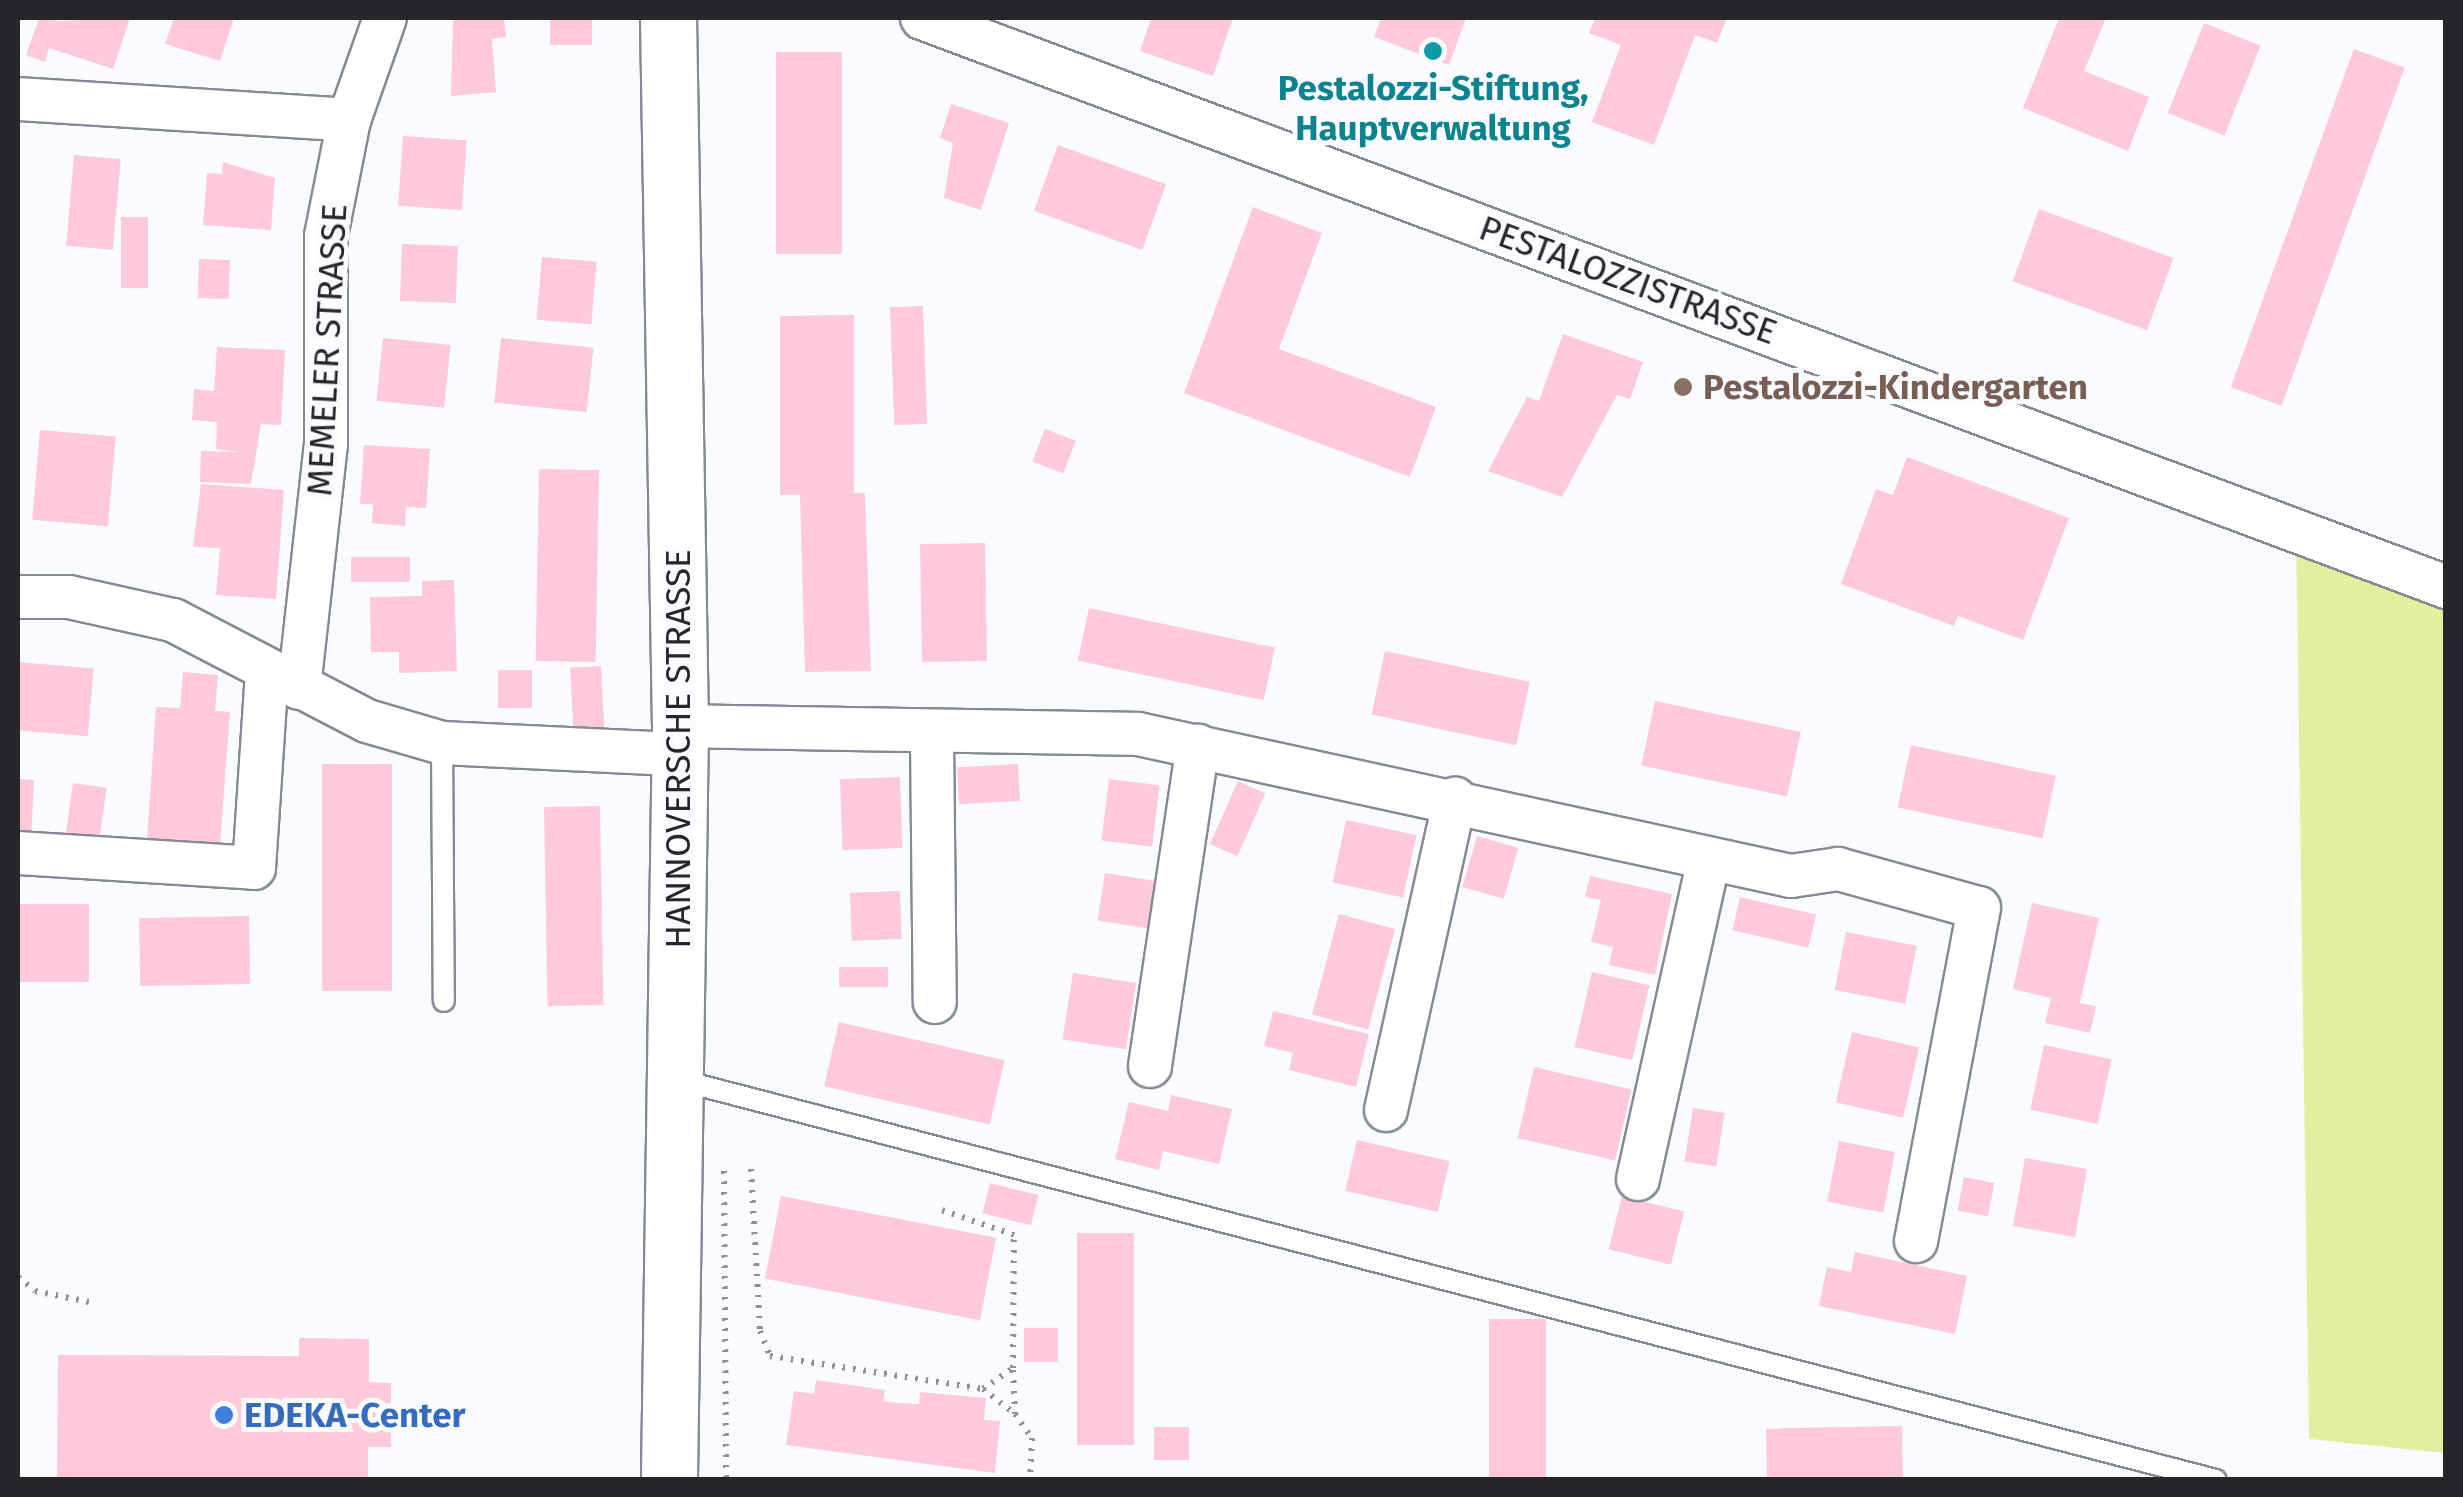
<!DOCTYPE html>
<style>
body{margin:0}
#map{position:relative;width:2463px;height:1497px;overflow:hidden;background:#f9fbff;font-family:"Fira Sans",sans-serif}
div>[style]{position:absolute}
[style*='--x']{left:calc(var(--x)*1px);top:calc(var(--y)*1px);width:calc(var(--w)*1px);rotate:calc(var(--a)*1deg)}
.green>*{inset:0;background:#e2ef9e}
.building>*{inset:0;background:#fec9da;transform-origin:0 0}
.path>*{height:6px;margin-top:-3px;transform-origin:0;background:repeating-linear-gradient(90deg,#8e9093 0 2.5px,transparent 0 10.5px)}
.roads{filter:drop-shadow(2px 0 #858a92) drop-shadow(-2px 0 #858a92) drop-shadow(0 2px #858a92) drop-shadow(0 -2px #858a92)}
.lane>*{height:20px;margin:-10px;padding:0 10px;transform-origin:10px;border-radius:10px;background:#fff}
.street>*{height:42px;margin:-21px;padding:0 21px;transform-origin:21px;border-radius:21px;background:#fff}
.secondary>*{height:55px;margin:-27.5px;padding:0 27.5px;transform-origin:27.5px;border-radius:27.5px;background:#fff}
.dots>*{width:28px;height:28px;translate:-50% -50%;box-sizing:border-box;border:5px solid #f9fbff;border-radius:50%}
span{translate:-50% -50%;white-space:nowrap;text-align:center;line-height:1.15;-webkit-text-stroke:10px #f9fbff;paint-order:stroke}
.culture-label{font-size:35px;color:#0d838f;font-weight:700}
.street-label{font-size:35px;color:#25272a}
.education-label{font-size:35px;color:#785e54;font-weight:700}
.left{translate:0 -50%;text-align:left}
.shop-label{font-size:35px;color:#366cbe;font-weight:700}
.frame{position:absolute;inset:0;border:20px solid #25272a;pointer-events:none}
</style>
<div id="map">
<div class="green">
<div style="clip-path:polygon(2296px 529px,2445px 587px,2445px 1453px,2309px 1439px)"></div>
</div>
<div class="building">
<div style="clip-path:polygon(39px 18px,59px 21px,130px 18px,113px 69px,49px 48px,45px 62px,26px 55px)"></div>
<div style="clip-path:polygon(174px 18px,234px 18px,220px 61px,165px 44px)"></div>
<div style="clip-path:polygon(453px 18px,504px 18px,506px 37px,492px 39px,496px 92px,451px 96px)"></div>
<div style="left:550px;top:18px;width:42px;height:27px"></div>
<div style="clip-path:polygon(1151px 18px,1233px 18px,1213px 76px,1140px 51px)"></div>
<div style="clip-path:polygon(1381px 18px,1466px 18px,1449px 65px,1374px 37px)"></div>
<div style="clip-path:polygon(1595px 18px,1727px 18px,1717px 43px,1695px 35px,1654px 145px,1592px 122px,1621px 45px,1589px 33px)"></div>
<div style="clip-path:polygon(2059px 18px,2106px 18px,2084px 71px,2149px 97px,2128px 151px,2023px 108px)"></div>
<div style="left:2204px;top:23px;width:61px;height:97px;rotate:22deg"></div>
<div style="left:2354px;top:49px;width:54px;height:360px;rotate:20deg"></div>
<div style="left:842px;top:52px;width:202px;height:66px;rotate:90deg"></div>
<div style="clip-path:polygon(951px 104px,1009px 123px,981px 210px,944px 198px,953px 143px,940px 138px)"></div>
<div style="left:403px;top:136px;width:64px;height:70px;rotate:4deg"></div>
<div style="left:1058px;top:145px;width:115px;height:70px;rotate:20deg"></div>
<div style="left:74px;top:155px;width:47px;height:91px;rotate:5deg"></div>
<div style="clip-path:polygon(223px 162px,275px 178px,271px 230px,203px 225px,207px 173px,222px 174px)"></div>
<div style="clip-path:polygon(1253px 207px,1322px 233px,1279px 349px,1436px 407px,1410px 477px,1184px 393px)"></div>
<div style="left:2039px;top:209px;width:143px;height:77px;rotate:20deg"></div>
<div style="left:121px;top:217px;width:27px;height:71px"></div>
<div style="left:402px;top:244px;width:56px;height:57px;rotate:2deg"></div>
<div style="left:542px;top:257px;width:55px;height:63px;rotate:5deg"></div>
<div style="left:199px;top:259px;width:31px;height:39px;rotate:2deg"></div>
<div style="left:923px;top:306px;width:118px;height:33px;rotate:88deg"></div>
<div style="clip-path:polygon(854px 315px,854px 493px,865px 493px,871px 671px,805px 672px,800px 495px,780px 495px,780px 316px)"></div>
<div style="clip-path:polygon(1563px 334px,1643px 362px,1630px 399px,1617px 395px,1562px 497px,1488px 471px,1527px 397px,1539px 401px)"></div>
<div style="left:383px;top:338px;width:68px;height:63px;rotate:6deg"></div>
<div style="left:501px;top:338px;width:93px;height:65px;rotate:6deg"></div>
<div style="clip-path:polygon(217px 347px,285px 350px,281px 425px,261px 424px,251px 484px,200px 482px,201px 451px,240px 452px,216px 449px,217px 422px,192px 420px,194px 389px,214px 391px)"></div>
<div style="left:1045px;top:429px;width:33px;height:35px;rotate:21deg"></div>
<div style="left:40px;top:430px;width:76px;height:90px;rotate:5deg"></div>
<div style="clip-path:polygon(364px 445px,430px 449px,426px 508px,406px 507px,405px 526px,372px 523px,373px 504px,360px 504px)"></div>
<div style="clip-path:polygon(1907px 457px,2069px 518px,2023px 640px,1958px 616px,1954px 626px,1841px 584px,1876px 489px,1893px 495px)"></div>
<div style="left:539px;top:469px;width:60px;height:192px;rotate:1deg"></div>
<div style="clip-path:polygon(201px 484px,284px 490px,276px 599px,216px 595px,220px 548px,193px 547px)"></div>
<div style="left:985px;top:543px;width:118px;height:65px;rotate:89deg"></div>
<div style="left:410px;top:557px;width:25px;height:59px;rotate:90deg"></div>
<div style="clip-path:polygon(454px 580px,457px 671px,399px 673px,399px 652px,371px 652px,370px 597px,422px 596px,422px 581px)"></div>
<div style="left:1089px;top:608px;width:190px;height:54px;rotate:12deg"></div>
<div style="left:1385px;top:651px;width:148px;height:65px;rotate:12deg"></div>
<div style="left:18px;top:662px;width:76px;height:68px;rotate:5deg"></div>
<div style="left:601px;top:666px;width:63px;height:31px;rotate:87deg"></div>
<div style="left:498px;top:670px;width:34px;height:38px"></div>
<div style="clip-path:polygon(183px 672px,218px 675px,215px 711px,230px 712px,220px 845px,147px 840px,156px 707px,180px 708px)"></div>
<div style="left:1655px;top:701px;width:149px;height:66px;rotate:12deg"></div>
<div style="left:1911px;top:745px;width:148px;height:64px;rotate:12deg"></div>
<div style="left:322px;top:764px;width:70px;height:227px"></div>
<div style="left:1018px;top:764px;width:37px;height:61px;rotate:87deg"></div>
<div style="left:900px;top:777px;width:71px;height:60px;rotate:88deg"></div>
<div style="clip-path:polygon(18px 779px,34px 780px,31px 841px,18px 840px)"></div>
<div style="left:1109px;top:779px;width:51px;height:62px;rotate:7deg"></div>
<div style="left:1238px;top:781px;width:30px;height:69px;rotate:24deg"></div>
<div style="left:73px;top:783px;width:34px;height:63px;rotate:8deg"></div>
<div style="left:600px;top:806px;width:199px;height:56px;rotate:89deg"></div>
<div style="left:1346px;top:820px;width:72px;height:64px;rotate:12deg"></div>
<div style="left:1477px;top:836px;width:43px;height:53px;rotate:16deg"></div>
<div style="left:1105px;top:873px;width:51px;height:48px;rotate:9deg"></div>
<div style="clip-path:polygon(1590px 876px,1672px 894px,1655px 975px,1609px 965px,1613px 947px,1591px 942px,1601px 900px,1585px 897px)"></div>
<div style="left:900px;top:891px;width:48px;height:50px;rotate:88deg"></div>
<div style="left:1740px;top:897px;width:78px;height:34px;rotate:13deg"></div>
<div style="clip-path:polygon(2032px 903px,2099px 918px,2080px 1003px,2096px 1006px,2090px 1033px,2045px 1023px,2051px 998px,2013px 989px)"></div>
<div style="left:18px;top:904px;width:71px;height:78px"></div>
<div style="left:1339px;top:914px;width:58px;height:104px;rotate:15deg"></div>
<div style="left:249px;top:916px;width:68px;height:110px;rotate:89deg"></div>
<div style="left:1846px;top:932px;width:72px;height:59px;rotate:11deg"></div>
<div style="left:839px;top:967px;width:49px;height:20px"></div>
<div style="left:1592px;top:972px;width:59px;height:77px;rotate:13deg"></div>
<div style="left:1073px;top:973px;width:64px;height:67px;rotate:9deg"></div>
<div style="clip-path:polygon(1273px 1011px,1369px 1034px,1356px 1087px,1289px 1070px,1293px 1053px,1264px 1046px)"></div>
<div style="left:839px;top:1022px;width:170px;height:66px;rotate:13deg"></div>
<div style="left:1852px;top:1032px;width:69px;height:72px;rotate:13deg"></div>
<div style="left:2044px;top:1045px;width:69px;height:66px;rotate:12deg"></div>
<div style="left:1534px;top:1067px;width:100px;height:73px;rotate:13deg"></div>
<div style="clip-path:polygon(1171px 1095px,1232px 1109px,1219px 1164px,1163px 1151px,1159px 1170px,1115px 1159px,1129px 1102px,1168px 1111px)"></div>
<div style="left:1693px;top:1108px;width:32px;height:54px;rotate:9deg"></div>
<div style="left:1357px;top:1140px;width:95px;height:52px;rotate:13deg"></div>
<div style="left:1839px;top:1141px;width:57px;height:62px;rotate:11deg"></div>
<div style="left:2025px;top:1158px;width:63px;height:69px;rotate:10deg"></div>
<div style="left:1964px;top:1177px;width:31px;height:34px;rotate:11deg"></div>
<div style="left:990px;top:1183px;width:50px;height:31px;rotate:14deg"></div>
<div style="left:781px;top:1196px;width:219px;height:84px;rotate:11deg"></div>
<div style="left:1622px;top:1196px;width:64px;height:55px;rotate:14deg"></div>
<div style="left:1134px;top:1233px;width:212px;height:57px;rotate:90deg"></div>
<div style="clip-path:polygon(1855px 1252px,1967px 1276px,1955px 1334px,1819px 1306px,1827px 1267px,1851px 1272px)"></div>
<div style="left:1546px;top:1319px;width:161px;height:57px;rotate:90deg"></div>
<div style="left:1024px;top:1328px;width:34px;height:34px"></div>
<div style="clip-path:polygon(299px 1338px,369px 1339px,369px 1382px,391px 1383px,391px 1447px,368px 1447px,368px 1480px,57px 1480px,58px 1355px,299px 1356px)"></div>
<div style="clip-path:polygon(816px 1380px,885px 1390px,883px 1401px,899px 1403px,919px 1404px,920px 1392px,986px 1398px,984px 1420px,1000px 1421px,995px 1473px,786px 1445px,794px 1391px,814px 1394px)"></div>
<div style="left:1902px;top:1426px;width:54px;height:136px;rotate:89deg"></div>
<div style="left:1189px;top:1427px;width:33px;height:35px;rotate:90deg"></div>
</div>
<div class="path">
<div style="--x:751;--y:1169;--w:162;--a:86.8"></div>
<div style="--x:760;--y:1331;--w:27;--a:68"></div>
<div style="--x:770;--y:1356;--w:216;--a:8.8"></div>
<div style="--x:983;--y:1389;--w:37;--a:-35"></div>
<div style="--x:1013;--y:1368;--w:133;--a:-89.6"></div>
<div style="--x:1014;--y:1235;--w:76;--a:-160.9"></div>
<div style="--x:724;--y:1171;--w:309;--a:89.6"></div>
<div style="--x:18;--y:1277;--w:22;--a:39"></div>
<div style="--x:35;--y:1291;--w:55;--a:11.5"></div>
<div style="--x:1013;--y:1370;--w:44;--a:87.4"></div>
<div style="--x:1015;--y:1414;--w:29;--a:55"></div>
<div style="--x:1032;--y:1438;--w:42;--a:92.7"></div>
<div style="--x:983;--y:1389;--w:39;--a:38"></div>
</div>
<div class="roads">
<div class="lane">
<div style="--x:442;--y:743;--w:258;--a:89.6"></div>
<div style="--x:679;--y:1080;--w:1588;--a:14.59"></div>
</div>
<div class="street">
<div style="--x:922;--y:18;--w:1627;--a:20.47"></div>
<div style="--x:18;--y:99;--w:332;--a:3.6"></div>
<div style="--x:18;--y:597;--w:51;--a:0"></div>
<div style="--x:69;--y:597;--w:107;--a:12.5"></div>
<div style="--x:173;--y:620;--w:219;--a:27.5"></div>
<div style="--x:367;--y:721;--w:78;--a:16.3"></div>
<div style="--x:442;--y:743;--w:237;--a:2.7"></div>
<div style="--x:299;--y:688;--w:245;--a:-83.7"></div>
<div style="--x:326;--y:444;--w:208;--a:-90"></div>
<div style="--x:326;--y:236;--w:118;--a:-78.8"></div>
<div style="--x:349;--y:120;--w:108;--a:-70.6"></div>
<div style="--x:680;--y:726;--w:458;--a:1"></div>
<div style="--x:1138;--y:734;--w:668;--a:12.27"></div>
<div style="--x:1791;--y:876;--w:48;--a:-8.5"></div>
<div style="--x:1838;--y:869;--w:146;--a:15.5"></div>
<div style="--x:1979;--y:908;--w:339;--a:100.7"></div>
<div style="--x:932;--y:737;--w:265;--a:89.4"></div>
<div style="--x:18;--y:853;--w:236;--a:3.6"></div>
<div style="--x:254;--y:868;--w:198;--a:-86.2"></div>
<div style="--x:1150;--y:1066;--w:324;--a:-81.5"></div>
<div style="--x:1386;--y:1110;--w:319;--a:-77.5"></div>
<div style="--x:1638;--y:1179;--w:327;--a:-77.5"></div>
</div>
<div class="secondary">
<div style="--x:668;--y:18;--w:708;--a:89.03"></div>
<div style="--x:680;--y:726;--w:754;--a:90.84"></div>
</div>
</div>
<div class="dots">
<div style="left:1433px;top:51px;background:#0f9aa8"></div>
<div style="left:1683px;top:387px;background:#8d6e63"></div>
<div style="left:224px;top:1415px;background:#3f7fe0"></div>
</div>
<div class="culture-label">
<span style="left:1433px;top:108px">Pestalozzi-Stiftung,<br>Hauptverwaltung</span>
</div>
<div class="street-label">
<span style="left:1628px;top:280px;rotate:20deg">PESTALOZZISTRASSE</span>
<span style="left:327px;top:350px;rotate:-87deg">MEMELER STRASSE</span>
<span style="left:678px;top:749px;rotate:-90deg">HANNOVERSCHE STRASSE</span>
</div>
<div class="education-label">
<span class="left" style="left:1703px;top:387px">Pestalozzi-Kindergarten</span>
</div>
<div class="shop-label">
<span class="left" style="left:244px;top:1415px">EDEKA-Center</span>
</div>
<div class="frame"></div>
</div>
